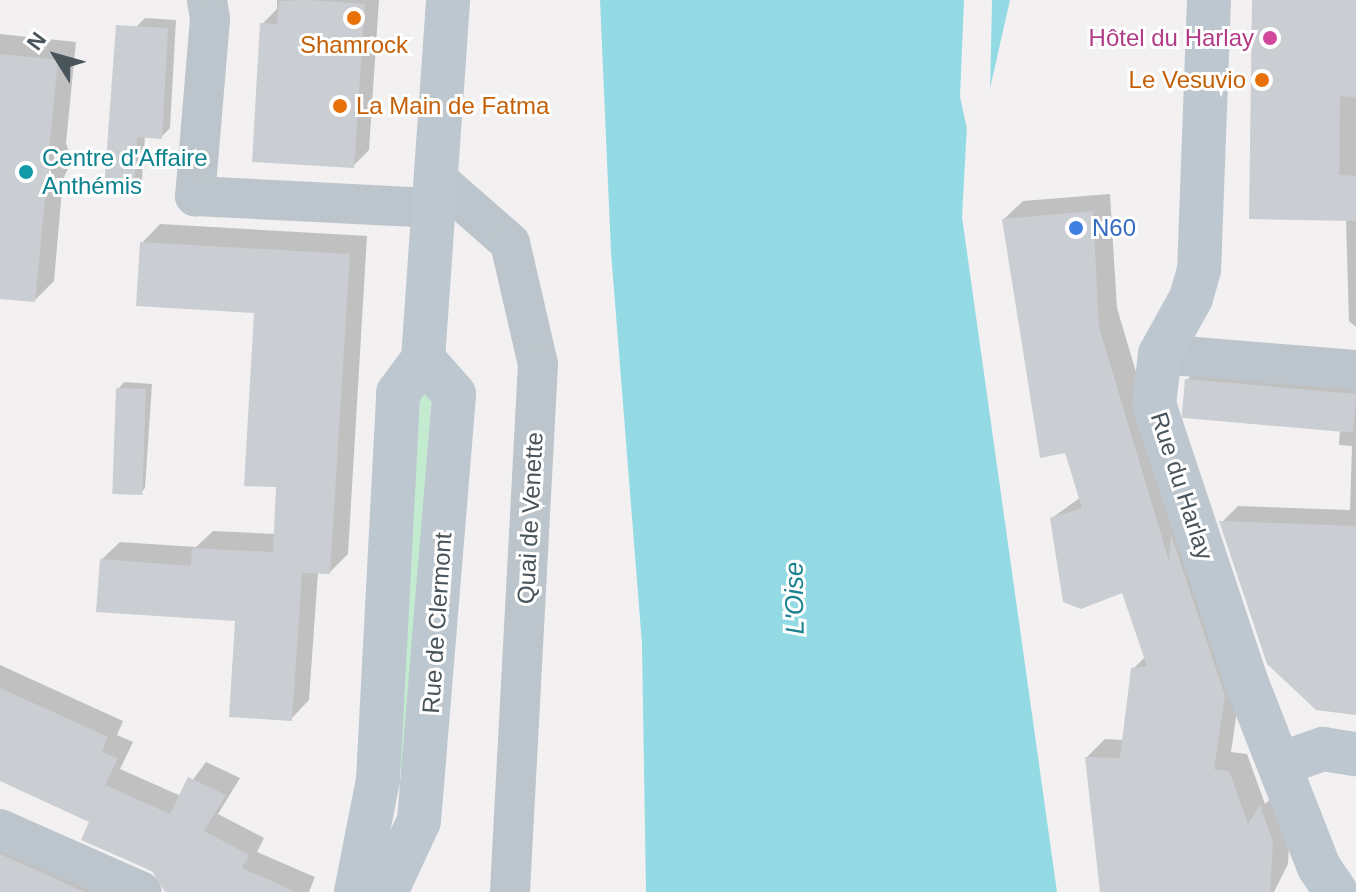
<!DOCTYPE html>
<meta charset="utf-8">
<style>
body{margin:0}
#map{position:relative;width:1356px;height:892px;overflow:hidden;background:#f2f0f0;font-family:Arial,sans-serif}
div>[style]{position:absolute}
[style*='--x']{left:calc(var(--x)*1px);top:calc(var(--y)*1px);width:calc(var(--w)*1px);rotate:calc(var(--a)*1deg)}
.green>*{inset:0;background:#c2ebcf}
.water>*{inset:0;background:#93dae4}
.pier>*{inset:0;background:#f2f0f0}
.shadow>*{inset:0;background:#0003}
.building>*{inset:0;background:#cacdd2;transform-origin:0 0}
.street>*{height:40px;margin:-20px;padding:0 20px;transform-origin:20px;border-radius:20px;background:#bcc5cb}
.secondary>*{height:44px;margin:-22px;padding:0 22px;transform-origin:22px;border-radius:22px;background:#bdc7cf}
.dots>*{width:22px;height:22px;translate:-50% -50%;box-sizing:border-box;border:4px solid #fff;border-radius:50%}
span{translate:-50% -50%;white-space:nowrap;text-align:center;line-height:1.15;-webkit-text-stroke:6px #fff;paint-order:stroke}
.hotel-label{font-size:24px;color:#b23c85}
.right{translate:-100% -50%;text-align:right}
.food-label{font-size:24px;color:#c56008}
.left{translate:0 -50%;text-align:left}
.culture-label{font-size:24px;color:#0d838f}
.shop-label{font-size:24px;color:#366cbe}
.street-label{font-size:24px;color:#49545b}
.water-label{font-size:26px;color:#198190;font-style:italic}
.north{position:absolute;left:16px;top:16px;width:80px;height:80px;-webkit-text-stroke:6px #fff;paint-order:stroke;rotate:307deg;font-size:22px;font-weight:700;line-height:32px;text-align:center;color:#49545b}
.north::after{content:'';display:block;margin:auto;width:28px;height:36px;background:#49545b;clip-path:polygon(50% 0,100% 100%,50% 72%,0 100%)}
</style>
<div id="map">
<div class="green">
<div style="clip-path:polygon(421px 387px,431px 399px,411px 766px,404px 769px,396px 765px)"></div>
</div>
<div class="water">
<div style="clip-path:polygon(600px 0,1010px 0,989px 93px,979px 93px,968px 106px,962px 217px,1057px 892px,646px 892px,642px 644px,611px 252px)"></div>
</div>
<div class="pier">
<div style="clip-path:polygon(964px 0,992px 0,990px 97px,981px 97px,972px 107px,970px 143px,960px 97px)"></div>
</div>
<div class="shadow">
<div style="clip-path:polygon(277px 0,379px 0,369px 150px,353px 166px,262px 24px,277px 9px)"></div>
<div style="clip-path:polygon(1254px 0,1356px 0,1356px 327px,1349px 321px,1346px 219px)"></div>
<div style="clip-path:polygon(145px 18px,176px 20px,170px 128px,161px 137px,145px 136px,142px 180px,133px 189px,136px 27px)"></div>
<div style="clip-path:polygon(0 34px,76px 42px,66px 143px,72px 161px,63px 179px,54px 281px,35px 300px,0 297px)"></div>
<div style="clip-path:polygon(1110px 194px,1117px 308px,1182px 527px,1242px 677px,1231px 752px,1247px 754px,1265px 804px,1279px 790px,1290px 823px,1288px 864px,1274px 892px,1104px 892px,1087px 757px,1105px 739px,1124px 740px,1133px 669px,1146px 656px,1123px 590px,1052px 518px,1081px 497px,1004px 219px,1023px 201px)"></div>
<div style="clip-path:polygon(160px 224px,367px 236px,348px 554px,330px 572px,318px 572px,309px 700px,291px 719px,238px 619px,101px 560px,120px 542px,196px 547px,213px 531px,276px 534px,278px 486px,256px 311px,142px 243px)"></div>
<div style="clip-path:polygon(1203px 364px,1356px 376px,1356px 713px,1222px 522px,1238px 506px,1350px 510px,1352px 446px,1339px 445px,1340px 429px,1187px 380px)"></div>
<div style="clip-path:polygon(124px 382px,152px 384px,145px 488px,139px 495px,118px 389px)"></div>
<div style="clip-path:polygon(0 665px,123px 721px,117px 735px,133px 742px,120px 769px,181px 796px,206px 762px,240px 778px,218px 814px,264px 838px,257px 852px,315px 877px,309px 892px,166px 892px,162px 876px,84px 839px,92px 821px,0 780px)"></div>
<div style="clip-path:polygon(0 830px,137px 892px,0 892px)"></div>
</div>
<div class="building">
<div style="clip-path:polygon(308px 0,365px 4px,354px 168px,252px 162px,260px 23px,277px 24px,279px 1px)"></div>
<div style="clip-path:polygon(1252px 0,1356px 0,1356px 97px,1340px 96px,1339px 175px,1356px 176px,1356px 221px,1249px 219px)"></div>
<div style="clip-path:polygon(116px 25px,168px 28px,162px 139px,137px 137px,134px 191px,104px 189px)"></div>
<div style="clip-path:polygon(0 54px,58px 60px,48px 163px,54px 182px,45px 200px,35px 302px,0 299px)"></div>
<div style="clip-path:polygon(1093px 211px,1099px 327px,1169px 561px,1171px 535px,1225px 696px,1214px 769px,1229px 771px,1248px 824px,1260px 805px,1273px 842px,1270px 892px,1100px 892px,1085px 757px,1120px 758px,1131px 668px,1147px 666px,1122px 593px,1081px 609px,1063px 602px,1050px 518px,1082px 508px,1065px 453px,1040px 458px,1002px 219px)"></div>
<div style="clip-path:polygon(140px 242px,350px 254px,330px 574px,302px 573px,292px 721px,229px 717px,235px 621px,96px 612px,100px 559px,191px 566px,192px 548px,273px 552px,276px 487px,244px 486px,254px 313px,136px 306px)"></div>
<div style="left:1185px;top:379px;width:172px;height:39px;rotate:5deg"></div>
<div style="left:116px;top:388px;width:30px;height:106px;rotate:2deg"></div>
<div style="clip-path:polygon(1219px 521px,1356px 526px,1356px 715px,1316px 710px,1267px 664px)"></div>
<div style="clip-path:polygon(0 688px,108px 737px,102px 752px,118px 758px,105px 785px,170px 814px,188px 777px,226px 795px,204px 831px,249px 855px,242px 868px,296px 892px,165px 892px,152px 871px,81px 840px,89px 822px,0 781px)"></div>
<div style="clip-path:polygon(0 854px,85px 892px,0 892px)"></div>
</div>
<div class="street">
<div style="--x:207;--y:0;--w:19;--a:81"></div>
<div style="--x:210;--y:19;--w:178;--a:94.8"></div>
<div style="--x:195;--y:196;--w:240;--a:2.9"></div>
<div style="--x:437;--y:179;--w:97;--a:41.2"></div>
<div style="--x:510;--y:243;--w:124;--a:77"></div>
<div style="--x:538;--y:364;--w:529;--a:93.04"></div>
<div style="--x:1160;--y:354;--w:197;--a:4.7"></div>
<div style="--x:0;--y:829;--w:155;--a:23.9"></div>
</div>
<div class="secondary">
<div style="--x:1209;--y:0;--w:270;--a:92.1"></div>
<div style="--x:1199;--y:270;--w:29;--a:106"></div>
<div style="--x:1191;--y:298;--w:64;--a:119"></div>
<div style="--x:1160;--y:354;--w:50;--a:96.8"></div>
<div style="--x:1154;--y:404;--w:297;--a:71.6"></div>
<div style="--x:1248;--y:686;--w:194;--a:68.6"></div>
<div style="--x:1319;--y:867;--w:30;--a:56"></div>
<div style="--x:1280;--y:764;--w:46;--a:-19.2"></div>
<div style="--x:1323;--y:749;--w:33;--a:9"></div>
<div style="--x:356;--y:892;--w:114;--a:-78.9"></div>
<div style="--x:378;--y:780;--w:388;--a:-87"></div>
<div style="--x:398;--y:393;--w:42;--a:-53.7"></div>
<div style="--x:423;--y:359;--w:360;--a:-86"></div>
<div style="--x:386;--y:892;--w:78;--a:-65.1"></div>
<div style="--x:419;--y:821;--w:428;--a:-85.3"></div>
<div style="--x:454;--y:394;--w:47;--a:-131.5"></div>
</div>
<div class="dots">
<div style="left:354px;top:18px;background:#e8710a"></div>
<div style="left:1270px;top:38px;background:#d1479c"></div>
<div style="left:1262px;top:80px;background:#e8710a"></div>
<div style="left:340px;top:106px;background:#e8710a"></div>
<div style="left:26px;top:172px;background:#0f9aa8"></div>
<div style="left:1076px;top:228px;background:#3f7fe0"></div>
</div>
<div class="hotel-label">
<span class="right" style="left:1254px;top:38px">Hôtel du Harlay</span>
</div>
<div class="food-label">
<span style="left:354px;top:45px">Shamrock</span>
<span class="right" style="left:1246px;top:80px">Le Vesuvio</span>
<span class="left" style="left:356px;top:106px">La Main de Fatma</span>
</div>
<div class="culture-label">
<span class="left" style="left:42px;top:172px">Centre d'Affaire<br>Anthémis</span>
</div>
<div class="shop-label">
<span class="left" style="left:1092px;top:228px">N60</span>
</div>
<div class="street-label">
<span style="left:1182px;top:486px;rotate:72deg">Rue du Harlay</span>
<span style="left:530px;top:518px;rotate:-87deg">Quai de Venette</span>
<span style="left:437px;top:623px;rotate:-86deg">Rue de Clermont</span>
</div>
<div class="water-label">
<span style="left:795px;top:598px;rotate:-91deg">L'Oise</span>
</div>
<div class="north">N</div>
</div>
